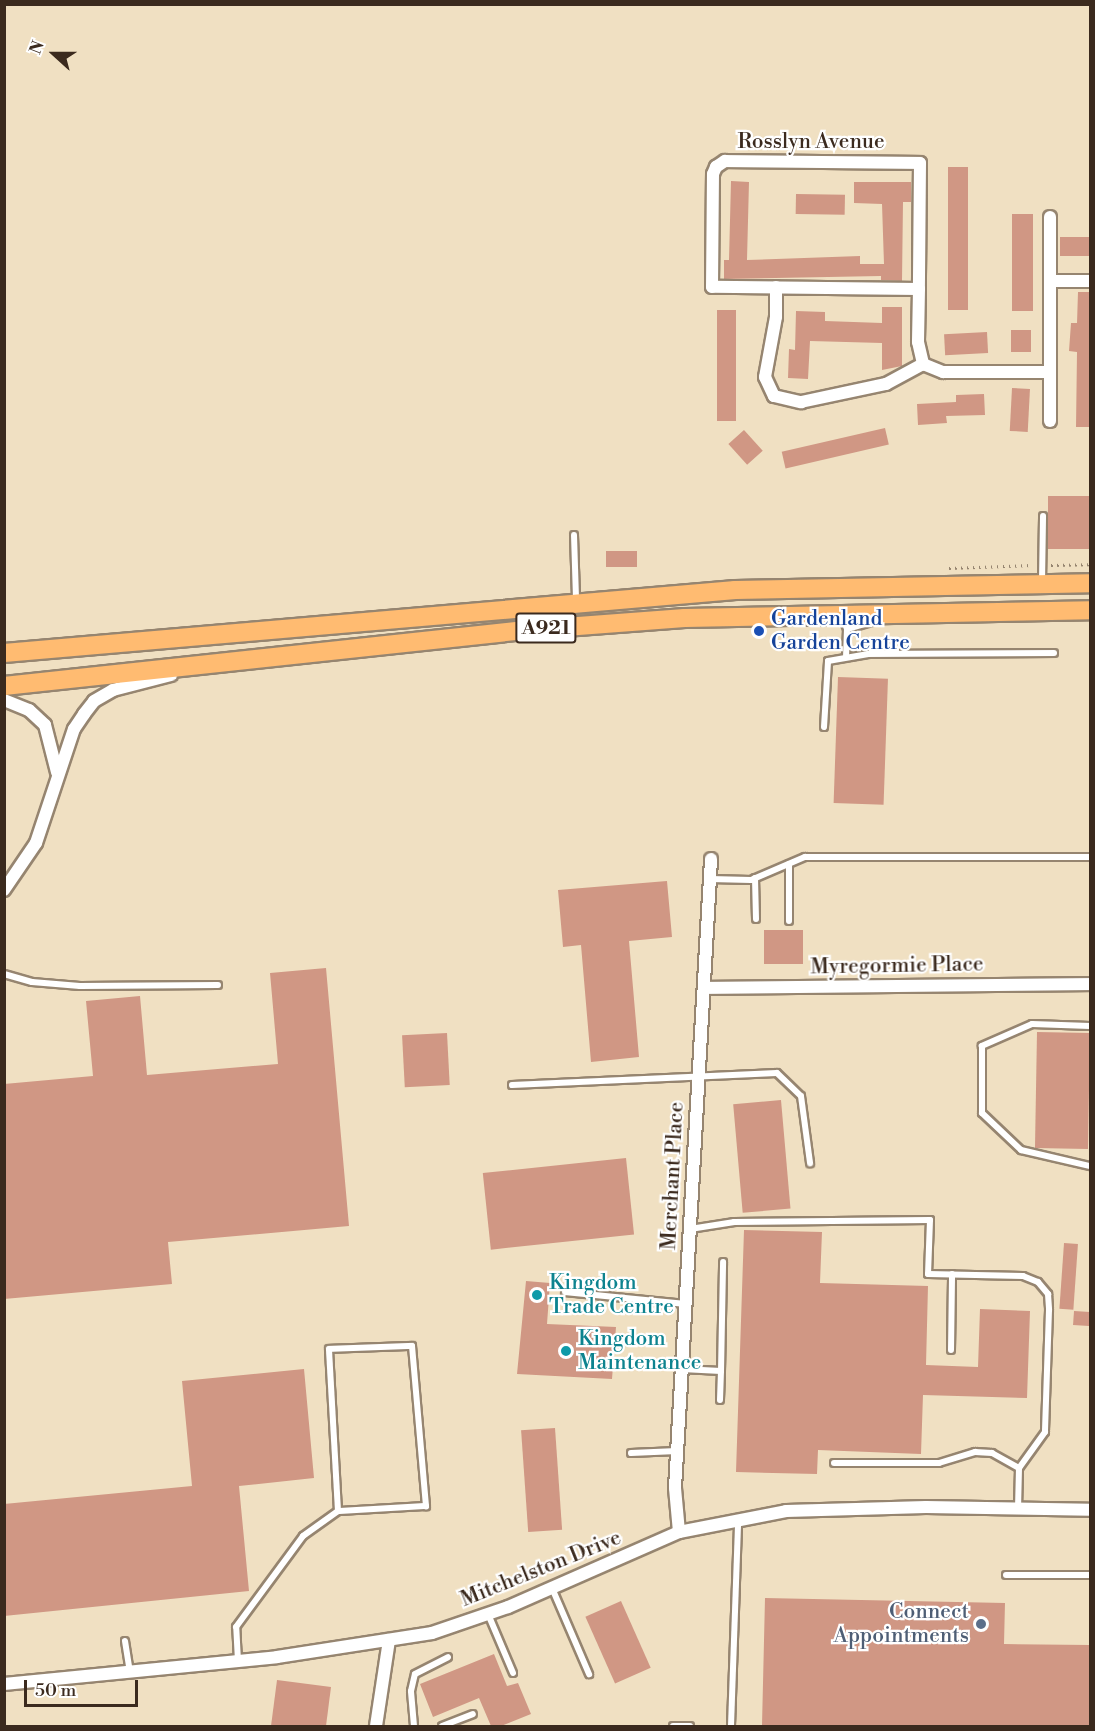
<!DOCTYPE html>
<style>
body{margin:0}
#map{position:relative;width:1095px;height:1731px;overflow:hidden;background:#f0e0c2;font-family:"Libre Bodoni",serif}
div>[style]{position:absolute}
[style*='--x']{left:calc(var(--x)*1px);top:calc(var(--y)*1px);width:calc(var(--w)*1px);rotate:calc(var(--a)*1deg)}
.building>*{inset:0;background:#d09784;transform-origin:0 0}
.path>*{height:3px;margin-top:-1.5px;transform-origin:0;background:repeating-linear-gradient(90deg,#968570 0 1.5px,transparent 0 6px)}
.roads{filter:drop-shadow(2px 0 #968570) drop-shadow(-2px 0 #968570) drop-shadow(0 2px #968570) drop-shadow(0 -2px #968570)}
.service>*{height:6px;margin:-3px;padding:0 3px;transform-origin:3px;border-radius:3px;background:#fff}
.minor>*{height:12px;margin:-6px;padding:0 6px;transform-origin:6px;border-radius:6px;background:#fff}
.primary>*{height:18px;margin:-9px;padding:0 9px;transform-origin:9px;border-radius:9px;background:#ffbb71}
.dots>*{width:16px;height:16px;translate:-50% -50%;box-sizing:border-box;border:3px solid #fff;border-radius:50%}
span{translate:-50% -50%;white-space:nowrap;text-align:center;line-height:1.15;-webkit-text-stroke:4.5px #fff;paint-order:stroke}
.shield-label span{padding:2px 4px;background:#fff;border:2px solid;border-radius:4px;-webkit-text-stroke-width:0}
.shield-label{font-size:20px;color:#3b2a1e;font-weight:700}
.street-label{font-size:21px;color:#3b2a1e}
.transit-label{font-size:21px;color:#164399}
.left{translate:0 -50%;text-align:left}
.culture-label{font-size:21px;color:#0d838f}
.service-label{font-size:21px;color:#4e5e75}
.right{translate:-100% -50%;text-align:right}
.frame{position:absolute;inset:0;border:6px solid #3b2a1e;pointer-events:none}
.north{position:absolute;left:24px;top:24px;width:60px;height:60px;-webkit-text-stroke:4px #fff;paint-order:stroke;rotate:291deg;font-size:16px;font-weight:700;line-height:24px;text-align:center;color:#3b2a1e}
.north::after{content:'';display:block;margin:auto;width:21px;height:27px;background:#3b2a1e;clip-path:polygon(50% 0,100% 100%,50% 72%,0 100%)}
.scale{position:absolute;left:24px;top:1680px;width:114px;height:27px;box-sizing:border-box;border:3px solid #3b2a1e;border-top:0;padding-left:8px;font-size:18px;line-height:21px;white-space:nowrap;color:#3b2a1e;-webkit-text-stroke:4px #fff;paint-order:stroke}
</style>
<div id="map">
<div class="building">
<div style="left:948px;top:167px;width:20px;height:143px"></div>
<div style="clip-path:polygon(731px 181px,749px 182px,747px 260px,860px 256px,860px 264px,884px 264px,882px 204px,854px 203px,854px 182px,911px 182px,911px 202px,903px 202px,902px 281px,881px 280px,881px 276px,724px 279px,724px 260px,729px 260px)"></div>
<div style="left:796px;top:194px;width:49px;height:20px;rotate:1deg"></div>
<div style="left:1012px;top:214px;width:21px;height:97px"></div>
<div style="left:1060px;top:237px;width:30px;height:19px"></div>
<div style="clip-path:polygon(1078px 292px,1090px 292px,1090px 427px,1076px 427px,1077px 352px,1069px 351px,1071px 323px,1077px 323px)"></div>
<div style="clip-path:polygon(882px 307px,902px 307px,902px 366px,882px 370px,882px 343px,810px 341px,808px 379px,788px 378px,789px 349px,795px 350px,796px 311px,825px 312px,825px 321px,882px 323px)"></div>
<div style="left:717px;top:310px;width:19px;height:111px"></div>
<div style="left:1031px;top:330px;width:22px;height:20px;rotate:90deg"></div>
<div style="left:987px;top:332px;width:21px;height:43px;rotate:87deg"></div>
<div style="left:1012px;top:388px;width:18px;height:43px;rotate:3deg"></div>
<div style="clip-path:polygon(984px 394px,985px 415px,946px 416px,947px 423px,918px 425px,917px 404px,956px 402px,956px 395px)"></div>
<div style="left:885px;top:428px;width:17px;height:106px;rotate:77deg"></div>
<div style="left:744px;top:430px;width:28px;height:21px;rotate:48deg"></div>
<div style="left:1048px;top:496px;width:42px;height:53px"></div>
<div style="left:637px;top:551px;width:16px;height:31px;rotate:90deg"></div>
<div style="left:838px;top:677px;width:50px;height:126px;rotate:2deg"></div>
<div style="clip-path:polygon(667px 881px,672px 937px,629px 941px,639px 1057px,591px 1062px,581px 945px,563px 947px,558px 890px)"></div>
<div style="left:764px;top:930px;width:39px;height:34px"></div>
<div style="clip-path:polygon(326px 968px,349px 1226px,168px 1242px,172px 1284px,4px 1299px,4px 1084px,93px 1076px,86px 1001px,140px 996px,147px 1075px,278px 1064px,270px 973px)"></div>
<div style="left:1037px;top:1032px;width:53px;height:116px;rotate:1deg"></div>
<div style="left:447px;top:1033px;width:52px;height:45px;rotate:87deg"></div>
<div style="left:781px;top:1100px;width:109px;height:48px;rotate:85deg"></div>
<div style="left:626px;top:1158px;width:77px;height:144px;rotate:84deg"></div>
<div style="clip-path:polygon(744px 1230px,822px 1232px,820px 1283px,928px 1286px,926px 1365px,978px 1367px,980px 1309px,1030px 1311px,1027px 1398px,923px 1395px,921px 1454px,818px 1450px,817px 1474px,736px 1472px)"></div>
<div style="left:1064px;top:1243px;width:14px;height:66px;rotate:4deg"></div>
<div style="clip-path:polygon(526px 1281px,550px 1283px,547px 1324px,616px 1327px,612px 1379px,517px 1374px)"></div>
<div style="left:1074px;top:1311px;width:16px;height:14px;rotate:4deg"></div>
<div style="clip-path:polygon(304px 1369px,314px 1478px,239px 1486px,249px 1591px,4px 1616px,4px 1504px,192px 1486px,182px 1381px)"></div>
<div style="left:555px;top:1428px;width:102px;height:34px;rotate:86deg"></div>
<div style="clip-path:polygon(765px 1598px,1005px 1603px,1004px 1644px,1090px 1645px,1090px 1726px,762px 1725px)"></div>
<div style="left:621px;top:1601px;width:73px;height:39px;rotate:66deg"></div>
<div style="clip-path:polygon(494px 1654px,507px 1686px,518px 1683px,531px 1714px,501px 1726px,491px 1726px,479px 1698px,433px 1717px,420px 1684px)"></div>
<div style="clip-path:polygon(277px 1680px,331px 1687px,326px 1726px,271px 1726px)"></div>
</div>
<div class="path">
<div style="--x:1051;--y:565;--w:39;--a:-1"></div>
<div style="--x:949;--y:568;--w:83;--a:-2.1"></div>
</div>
<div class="roads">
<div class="service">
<div style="--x:574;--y:535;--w:65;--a:88.2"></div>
<div style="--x:1042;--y:582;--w:66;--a:-89.1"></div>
<div style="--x:843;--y:619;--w:11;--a:68"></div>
<div style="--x:847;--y:629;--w:28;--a:92"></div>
<div style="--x:847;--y:629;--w:25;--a:-16"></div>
<div style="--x:824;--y:727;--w:66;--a:-86.5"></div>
<div style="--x:828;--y:661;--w:41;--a:-9.9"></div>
<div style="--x:868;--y:654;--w:186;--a:-0.3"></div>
<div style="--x:789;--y:864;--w:57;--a:90"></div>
<div style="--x:755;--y:878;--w:41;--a:88.6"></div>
<div style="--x:710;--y:879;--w:41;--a:1.4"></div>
<div style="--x:751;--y:880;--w:59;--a:-23.1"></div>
<div style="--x:805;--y:857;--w:285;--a:0"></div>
<div style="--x:4;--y:974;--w:29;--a:16"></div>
<div style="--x:32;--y:982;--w:48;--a:4.8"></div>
<div style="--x:80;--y:986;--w:138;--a:-0.4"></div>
<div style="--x:1090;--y:1026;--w:58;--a:-178"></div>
<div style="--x:1032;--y:1024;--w:55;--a:156.3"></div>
<div style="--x:982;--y:1046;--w:67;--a:90"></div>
<div style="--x:982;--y:1113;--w:54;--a:43.5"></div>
<div style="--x:1021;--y:1150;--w:71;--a:13.1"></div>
<div style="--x:512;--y:1085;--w:265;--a:-2.6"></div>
<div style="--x:777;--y:1073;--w:33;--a:44"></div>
<div style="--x:801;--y:1096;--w:68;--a:82.3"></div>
<div style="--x:690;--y:1229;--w:45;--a:-9"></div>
<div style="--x:734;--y:1222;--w:196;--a:-0.6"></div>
<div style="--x:930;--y:1220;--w:54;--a:92.1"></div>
<div style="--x:928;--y:1274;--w:95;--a:1.2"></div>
<div style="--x:1023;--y:1276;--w:16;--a:22"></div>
<div style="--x:1038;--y:1282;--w:16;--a:50"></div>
<div style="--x:1048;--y:1294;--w:16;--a:86"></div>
<div style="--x:1049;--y:1310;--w:122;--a:91.9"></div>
<div style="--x:1045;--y:1432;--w:44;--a:125.8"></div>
<div style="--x:1019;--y:1468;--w:41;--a:91.4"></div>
<div style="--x:565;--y:1292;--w:121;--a:5.7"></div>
<div style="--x:951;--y:1350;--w:76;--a:-89.2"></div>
<div style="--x:682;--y:1369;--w:39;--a:3"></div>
<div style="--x:721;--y:1371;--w:29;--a:92"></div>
<div style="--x:721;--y:1371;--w:109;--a:-88.9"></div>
<div style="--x:631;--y:1453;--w:46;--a:-2.5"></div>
<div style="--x:834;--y:1463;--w:105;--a:0"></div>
<div style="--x:939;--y:1463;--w:38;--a:-17"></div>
<div style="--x:975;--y:1452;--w:17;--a:3"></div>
<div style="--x:992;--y:1453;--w:31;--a:29"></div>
<div style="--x:1006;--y:1575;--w:84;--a:0"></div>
<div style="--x:552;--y:1588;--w:94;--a:66.7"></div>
<div style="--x:488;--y:1614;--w:64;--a:67"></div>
<div style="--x:125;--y:1641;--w:30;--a:81"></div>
<div style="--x:238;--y:1661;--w:34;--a:-93"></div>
<div style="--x:236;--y:1627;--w:113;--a:-53.6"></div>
<div style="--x:303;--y:1536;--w:43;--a:-35.5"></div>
<div style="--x:338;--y:1511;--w:162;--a:-93.2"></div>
<div style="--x:329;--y:1349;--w:83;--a:-2.1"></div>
<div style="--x:412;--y:1346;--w:161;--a:85"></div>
<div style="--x:426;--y:1506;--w:88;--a:176.7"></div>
<div style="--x:414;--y:1726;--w:35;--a:-95"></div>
<div style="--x:411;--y:1691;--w:17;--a:-77"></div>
<div style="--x:415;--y:1674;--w:37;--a:-27"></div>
<div style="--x:442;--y:1726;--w:33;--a:-21"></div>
<div style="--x:673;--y:1726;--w:17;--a:0"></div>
<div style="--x:731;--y:1726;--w:205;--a:-88"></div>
</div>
<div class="minor">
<div style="--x:1050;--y:217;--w:204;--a:90"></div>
<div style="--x:1050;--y:281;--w:40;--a:0"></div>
<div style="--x:776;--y:287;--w:30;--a:90"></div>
<div style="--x:776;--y:317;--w:61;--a:100.4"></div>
<div style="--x:765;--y:377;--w:21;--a:65"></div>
<div style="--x:774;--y:396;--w:28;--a:13"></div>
<div style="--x:801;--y:402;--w:87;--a:-12"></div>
<div style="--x:886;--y:384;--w:42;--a:-28.4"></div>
<div style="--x:919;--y:289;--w:207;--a:-179.4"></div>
<div style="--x:712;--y:287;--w:113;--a:-89.5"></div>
<div style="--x:713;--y:174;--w:8;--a:-67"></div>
<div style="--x:716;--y:167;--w:11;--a:-34"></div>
<div style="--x:725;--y:161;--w:195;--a:0.6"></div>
<div style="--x:920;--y:163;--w:126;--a:90.5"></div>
<div style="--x:919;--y:289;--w:53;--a:91.1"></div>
<div style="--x:918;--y:342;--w:23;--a:77"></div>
<div style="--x:923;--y:364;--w:22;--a:22"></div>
<div style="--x:943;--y:372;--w:106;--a:0"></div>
<div style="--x:4;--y:700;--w:27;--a:22"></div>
<div style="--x:29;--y:710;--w:22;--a:43"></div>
<div style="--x:45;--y:725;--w:49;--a:75.7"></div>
<div style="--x:4;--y:890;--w:57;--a:-55.8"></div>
<div style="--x:36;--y:843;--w:120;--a:-71.6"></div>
<div style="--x:74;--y:729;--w:18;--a:-56"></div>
<div style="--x:84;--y:714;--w:16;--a:-52"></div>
<div style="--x:94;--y:701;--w:22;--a:-30"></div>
<div style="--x:113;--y:690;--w:60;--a:-14.5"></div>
<div style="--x:704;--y:988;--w:386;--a:-0.6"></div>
<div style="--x:679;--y:1532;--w:44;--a:-95.2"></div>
<div style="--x:675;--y:1488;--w:630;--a:-86.72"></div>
<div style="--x:4;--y:1684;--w:274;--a:-5.6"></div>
<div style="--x:277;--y:1657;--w:157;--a:-8.8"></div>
<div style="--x:432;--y:1633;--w:80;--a:-18.9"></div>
<div style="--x:508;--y:1607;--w:187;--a:-23.7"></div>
<div style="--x:679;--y:1532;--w:109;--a:-11.1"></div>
<div style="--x:786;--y:1511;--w:140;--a:-1.6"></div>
<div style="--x:926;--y:1507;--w:164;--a:1"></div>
<div style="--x:376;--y:1726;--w:87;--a:-81.4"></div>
</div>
<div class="primary">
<div style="--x:4;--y:653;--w:734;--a:-4.93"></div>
<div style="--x:735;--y:590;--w:355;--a:-1.1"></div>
<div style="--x:4;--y:686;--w:524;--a:-6.13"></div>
<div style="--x:525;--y:630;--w:160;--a:-4.3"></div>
<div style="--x:685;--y:618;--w:405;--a:-1.1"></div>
</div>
</div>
<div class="dots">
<div style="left:759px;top:631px;background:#1a4fb4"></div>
<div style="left:537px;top:1295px;background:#0f9aa8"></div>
<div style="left:566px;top:1351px;background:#0f9aa8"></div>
<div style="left:981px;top:1624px;background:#5c6f8a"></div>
</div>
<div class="shield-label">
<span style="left:546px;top:628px">A921</span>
</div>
<div class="street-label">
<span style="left:811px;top:142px">Rosslyn Avenue</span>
<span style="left:897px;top:966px;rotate:-1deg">Myregormie Place</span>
<span style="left:673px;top:1176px;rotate:-87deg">Merchant Place</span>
<span style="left:541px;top:1569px;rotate:-22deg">Mitchelston Drive</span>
</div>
<div class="transit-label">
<span class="left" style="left:771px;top:631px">Gardenland<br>Garden Centre</span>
</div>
<div class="culture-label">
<span class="left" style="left:549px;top:1295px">Kingdom<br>Trade Centre</span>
<span class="left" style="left:578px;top:1351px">Kingdom<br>Maintenance</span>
</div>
<div class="service-label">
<span class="right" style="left:969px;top:1624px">Connect<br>Appointments</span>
</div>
<div class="frame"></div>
<div class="north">N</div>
<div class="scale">50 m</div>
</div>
